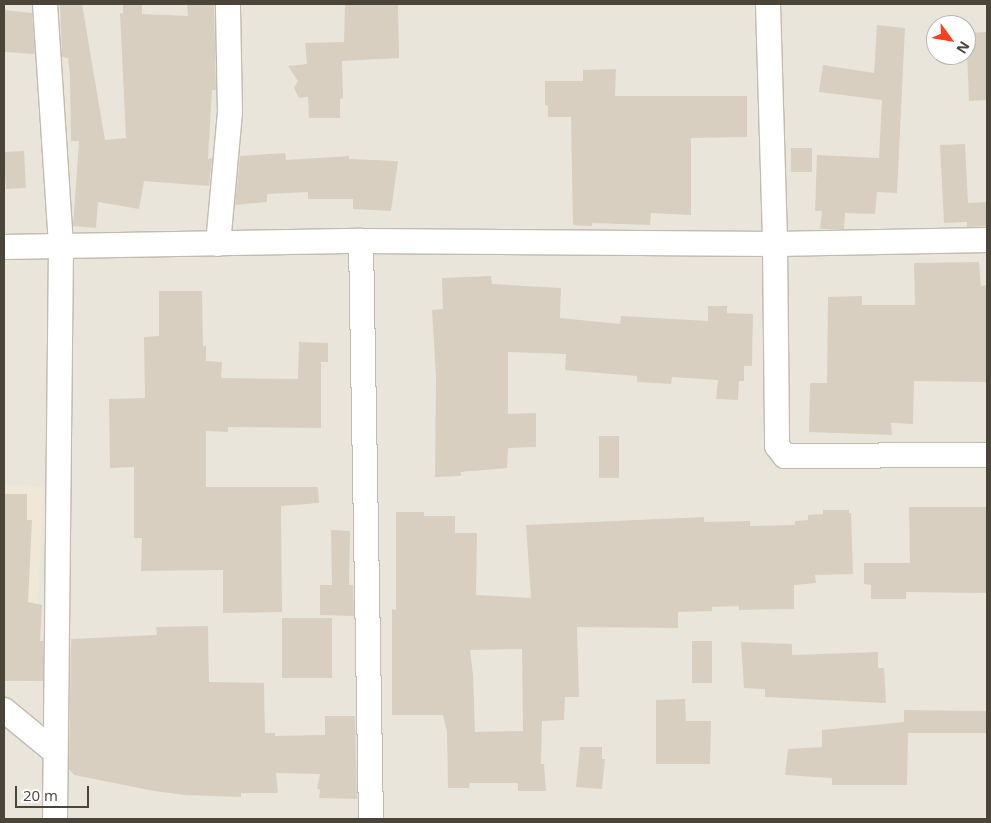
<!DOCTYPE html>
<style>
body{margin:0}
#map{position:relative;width:991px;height:823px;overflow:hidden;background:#f6f3ec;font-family:"Open Sans",sans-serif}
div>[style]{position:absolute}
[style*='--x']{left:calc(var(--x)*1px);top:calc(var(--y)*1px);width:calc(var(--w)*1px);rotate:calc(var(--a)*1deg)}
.residential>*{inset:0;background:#eae5da}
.education>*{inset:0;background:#efe8d6;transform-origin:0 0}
.building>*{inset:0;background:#d8cfc1;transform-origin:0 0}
.roads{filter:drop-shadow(1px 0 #c2bbae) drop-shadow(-1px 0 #c2bbae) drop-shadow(0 1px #c2bbae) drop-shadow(0 -1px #c2bbae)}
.street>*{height:24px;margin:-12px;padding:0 12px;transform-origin:12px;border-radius:12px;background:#fff}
span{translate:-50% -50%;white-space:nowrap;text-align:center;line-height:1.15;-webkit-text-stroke:4px #fff;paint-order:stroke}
.frame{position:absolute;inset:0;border:5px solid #4b4439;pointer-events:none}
.north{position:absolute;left:926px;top:15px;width:50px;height:50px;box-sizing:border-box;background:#fff;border:1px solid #b7b4b0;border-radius:50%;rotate:122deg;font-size:14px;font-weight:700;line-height:20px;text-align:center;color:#4b4439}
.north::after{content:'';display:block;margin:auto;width:18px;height:22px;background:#fc3f1d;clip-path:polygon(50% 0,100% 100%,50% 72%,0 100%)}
.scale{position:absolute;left:15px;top:786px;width:74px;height:22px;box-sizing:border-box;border:2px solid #4b4439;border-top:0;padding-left:6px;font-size:15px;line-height:18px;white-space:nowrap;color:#4b4439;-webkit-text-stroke:4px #fff;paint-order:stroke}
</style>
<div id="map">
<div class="residential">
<div style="clip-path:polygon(evenodd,4px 4px,987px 4px,987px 819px,4px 819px,4px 4px,936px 25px,966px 25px,966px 55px,936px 55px,936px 25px)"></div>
</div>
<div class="education">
<div style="left:4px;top:485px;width:40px;height:196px;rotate:3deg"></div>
</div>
<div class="building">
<div style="clip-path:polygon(60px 4px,82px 4px,105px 140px,126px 138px,120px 13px,123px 14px,123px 4px,142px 4px,142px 14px,188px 16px,187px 4px,214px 4px,216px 90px,212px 90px,208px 159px,212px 158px,209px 186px,144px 181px,139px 209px,98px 202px,96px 228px,73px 226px,79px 141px,71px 141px,70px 76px,68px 58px,62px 57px)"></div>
<div style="clip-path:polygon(345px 4px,398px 4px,399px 58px,342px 61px,343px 98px,340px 99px,340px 118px,309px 118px,308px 97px,299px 98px,294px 88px,298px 81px,288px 66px,307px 64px,305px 43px,344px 42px)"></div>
<div style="clip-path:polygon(4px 10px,32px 13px,35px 54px,4px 52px)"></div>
<div style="clip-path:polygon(877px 25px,905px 28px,897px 193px,877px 192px,875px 214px,845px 213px,844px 229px,820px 229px,822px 211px,815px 211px,817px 155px,879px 158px,882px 100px,819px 92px,823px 65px,874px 73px)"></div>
<div style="clip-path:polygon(987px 32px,987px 100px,969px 101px,966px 33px)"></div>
<div style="clip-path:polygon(616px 69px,615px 96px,747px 96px,747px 137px,691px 138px,691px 215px,651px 213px,650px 225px,592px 223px,592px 226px,573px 225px,571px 117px,548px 117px,548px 106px,545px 105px,545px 81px,583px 81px,583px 70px)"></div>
<div style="clip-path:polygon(965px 144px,968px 203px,987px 202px,987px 226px,967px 227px,967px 222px,944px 223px,940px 145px)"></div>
<div style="left:791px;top:148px;width:21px;height:24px"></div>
<div style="left:24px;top:151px;width:37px;height:20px;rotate:87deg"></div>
<div style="clip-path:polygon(285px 153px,286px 160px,349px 156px,349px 159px,398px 161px,391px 211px,353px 209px,353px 199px,308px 199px,308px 192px,267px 194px,267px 202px,235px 205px,240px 156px)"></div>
<div style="clip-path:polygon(979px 262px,981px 286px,987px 285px,987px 382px,914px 381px,913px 424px,891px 423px,892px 435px,809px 432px,810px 383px,827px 383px,828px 297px,862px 296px,862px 305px,915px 305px,914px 263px)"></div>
<div style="clip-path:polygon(491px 276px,492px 284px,561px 288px,560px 318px,620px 324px,621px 316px,708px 321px,708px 306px,727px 306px,727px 313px,753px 314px,752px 366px,744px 366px,744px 381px,739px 381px,738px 400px,716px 399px,718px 380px,672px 377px,671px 384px,637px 382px,637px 376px,565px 370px,566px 354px,508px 352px,508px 414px,536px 413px,536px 447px,508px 448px,507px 468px,461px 472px,461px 476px,435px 477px,436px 377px,432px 310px,443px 309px,442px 278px)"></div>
<div style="clip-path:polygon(159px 291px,202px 291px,203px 346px,206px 346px,206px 361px,222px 362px,221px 378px,298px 379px,299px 342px,328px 343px,328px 362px,321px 362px,321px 428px,228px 427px,228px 432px,206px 431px,206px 487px,318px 487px,319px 503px,281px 506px,282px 612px,223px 613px,223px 570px,141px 571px,142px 538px,134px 538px,134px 467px,110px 468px,109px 399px,145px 398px,144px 337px,159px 336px)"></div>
<div style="left:599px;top:436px;width:20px;height:42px"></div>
<div style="clip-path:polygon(4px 494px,27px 494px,27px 520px,32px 520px,28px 602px,42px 605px,40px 641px,43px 641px,43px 681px,4px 681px)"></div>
<div style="clip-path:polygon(909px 507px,987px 507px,987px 593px,906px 592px,906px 599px,871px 599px,871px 585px,864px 584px,864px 563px,910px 563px)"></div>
<div style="clip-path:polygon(evenodd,823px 510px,849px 510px,849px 513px,851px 513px,853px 574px,815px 575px,816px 583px,794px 585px,794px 609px,739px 610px,739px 606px,712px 607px,712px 611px,678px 612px,678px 628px,577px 627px,579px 697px,565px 697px,564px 720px,542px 721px,541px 764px,544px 764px,546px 791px,518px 791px,518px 783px,470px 783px,469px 788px,448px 788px,447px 732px,443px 715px,392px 715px,392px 609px,396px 610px,396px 512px,424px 512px,424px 516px,455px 516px,455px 533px,477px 533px,476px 595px,531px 598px,526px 525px,704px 517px,704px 522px,750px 521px,750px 526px,795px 525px,795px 521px,808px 520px,808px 515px,823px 514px,823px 510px,522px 649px,523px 731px,475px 732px,473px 675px,470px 650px,522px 649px)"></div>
<div style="clip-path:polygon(331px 530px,350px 531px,349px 585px,353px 585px,354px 616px,320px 615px,320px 585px,332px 585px)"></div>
<div style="left:282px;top:618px;width:50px;height:60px"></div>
<div style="clip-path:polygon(208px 626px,209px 682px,264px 683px,265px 733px,275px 733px,275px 736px,325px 735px,325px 716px,355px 716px,357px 799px,319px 798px,320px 790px,317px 789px,320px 774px,276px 773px,278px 793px,241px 793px,241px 797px,185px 795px,154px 791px,74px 775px,69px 769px,71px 639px,157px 635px,156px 627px)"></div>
<div style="left:692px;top:641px;width:20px;height:42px"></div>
<div style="clip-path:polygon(741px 642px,792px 644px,792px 655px,878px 652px,878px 668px,884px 668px,886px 703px,765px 697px,765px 689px,744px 688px)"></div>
<div style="clip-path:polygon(685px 699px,686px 721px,711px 721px,710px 764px,656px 764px,656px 700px)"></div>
<div style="clip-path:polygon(904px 710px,987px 711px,987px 733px,908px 733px,907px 785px,832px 785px,832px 778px,785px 775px,788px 749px,822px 747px,822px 730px,904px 722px)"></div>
<div style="clip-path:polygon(580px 747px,602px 747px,602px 759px,605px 759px,602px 789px,576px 787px)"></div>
</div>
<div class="roads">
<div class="street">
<div style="--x:45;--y:4;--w:244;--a:86.2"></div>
<div style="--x:61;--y:247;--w:572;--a:90.6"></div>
<div style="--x:768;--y:4;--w:240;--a:88.3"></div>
<div style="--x:775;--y:244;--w:202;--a:89.4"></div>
<div style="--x:777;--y:446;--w:13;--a:51"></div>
<div style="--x:785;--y:456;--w:202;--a:-0.3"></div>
<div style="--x:361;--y:241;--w:578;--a:89.01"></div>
<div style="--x:218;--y:244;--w:132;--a:-84.8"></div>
<div style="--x:230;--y:113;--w:109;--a:-91.1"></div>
<div style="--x:4;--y:247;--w:357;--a:-1"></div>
<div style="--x:361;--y:241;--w:414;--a:0.4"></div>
<div style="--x:775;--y:244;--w:212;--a:-1.1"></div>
<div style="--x:4;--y:710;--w:66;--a:39.5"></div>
</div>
</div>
<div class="frame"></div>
<div class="north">N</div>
<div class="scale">20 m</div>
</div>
